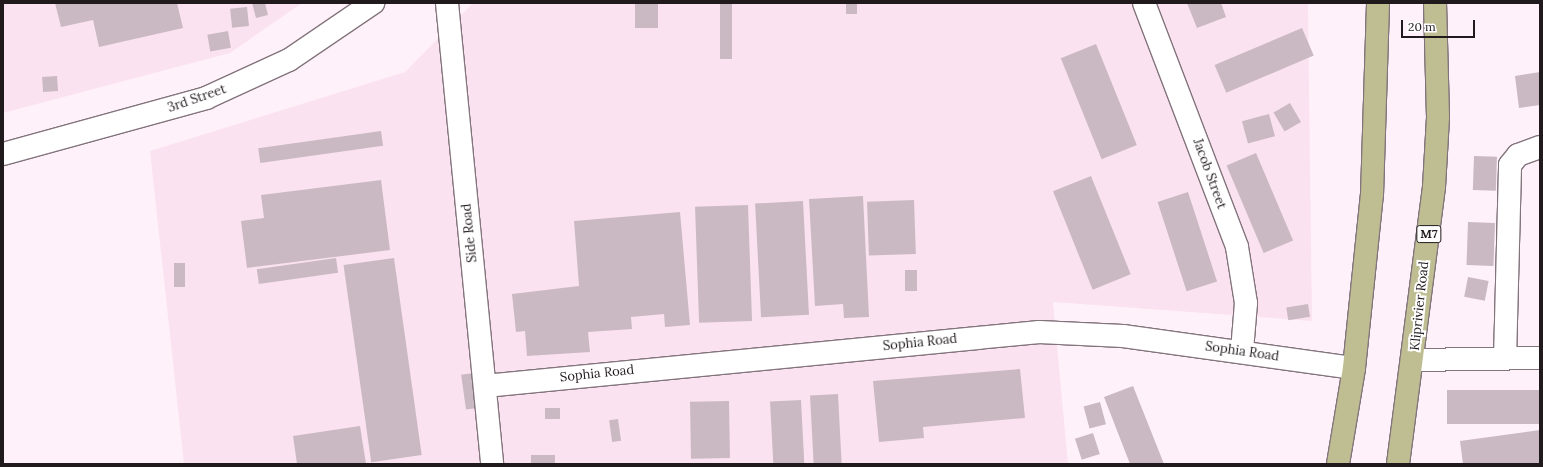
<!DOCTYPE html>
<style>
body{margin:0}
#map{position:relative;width:1543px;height:467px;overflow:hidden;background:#fff1f9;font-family:Lora,serif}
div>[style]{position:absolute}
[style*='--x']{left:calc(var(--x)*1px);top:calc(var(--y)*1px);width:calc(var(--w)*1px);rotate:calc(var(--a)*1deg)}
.built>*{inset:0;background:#fbe2f1}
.building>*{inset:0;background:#cab9c2;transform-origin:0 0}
.roads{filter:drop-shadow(1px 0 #83747c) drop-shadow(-1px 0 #83747c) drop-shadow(0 1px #83747c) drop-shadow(0 -1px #83747c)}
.minor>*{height:22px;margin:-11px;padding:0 11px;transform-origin:11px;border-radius:11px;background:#fff}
.major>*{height:22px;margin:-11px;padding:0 11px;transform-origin:11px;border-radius:11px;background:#bfbe92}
span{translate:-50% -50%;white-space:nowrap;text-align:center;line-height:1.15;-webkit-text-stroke:4px #fff;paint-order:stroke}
.shield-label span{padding:1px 3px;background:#fff;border:1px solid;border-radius:3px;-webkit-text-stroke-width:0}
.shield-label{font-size:12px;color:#201a1d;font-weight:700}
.street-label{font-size:13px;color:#201a1d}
.frame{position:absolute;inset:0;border:4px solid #201a1d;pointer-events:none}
.scale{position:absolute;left:1401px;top:20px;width:74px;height:18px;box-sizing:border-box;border:2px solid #201a1d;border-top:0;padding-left:5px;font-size:12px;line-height:14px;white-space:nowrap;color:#201a1d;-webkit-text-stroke:3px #fff;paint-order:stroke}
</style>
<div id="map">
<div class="built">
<div style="clip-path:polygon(3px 3px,302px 3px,230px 53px,3px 113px)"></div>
<div style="clip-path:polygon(473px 3px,1308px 3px,1312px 321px,1053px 302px,1068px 464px,184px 464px,150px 151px,405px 72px)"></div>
</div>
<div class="building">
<div style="clip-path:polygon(55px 3px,177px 3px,183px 28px,99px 47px,93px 20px,61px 27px)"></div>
<div style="clip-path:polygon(252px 3px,265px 3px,268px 15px,256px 18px)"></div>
<div style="left:635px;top:3px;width:23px;height:25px"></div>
<div style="left:720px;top:3px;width:12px;height:56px"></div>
<div style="left:846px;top:3px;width:11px;height:11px"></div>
<div style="clip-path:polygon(1187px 3px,1221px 3px,1226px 17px,1197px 28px)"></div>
<div style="left:247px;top:7px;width:19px;height:17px;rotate:84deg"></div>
<div style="left:1302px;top:28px;width:30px;height:95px;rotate:67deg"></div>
<div style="left:228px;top:31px;width:17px;height:21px;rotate:80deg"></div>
<div style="left:1096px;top:44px;width:109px;height:38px;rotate:68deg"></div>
<div style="clip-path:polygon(1540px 72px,1540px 105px,1519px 108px,1515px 76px)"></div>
<div style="left:57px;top:76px;width:15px;height:15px;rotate:86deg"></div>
<div style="left:1290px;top:103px;width:22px;height:19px;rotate:60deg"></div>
<div style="left:1269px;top:114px;width:23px;height:28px;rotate:75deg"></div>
<div style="left:381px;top:131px;width:15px;height:124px;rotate:82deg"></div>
<div style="left:1256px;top:153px;width:95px;height:32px;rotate:67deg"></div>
<div style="left:1474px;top:156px;width:23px;height:34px;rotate:2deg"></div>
<div style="left:1091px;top:176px;width:106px;height:41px;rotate:68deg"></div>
<div style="clip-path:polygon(381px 180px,390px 250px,247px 268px,241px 221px,264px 218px,261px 195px)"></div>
<div style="left:1188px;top:192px;width:94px;height:32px;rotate:72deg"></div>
<div style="clip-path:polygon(863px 196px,869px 317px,844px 318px,843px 304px,815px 306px,809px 199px)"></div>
<div style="left:914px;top:200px;width:54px;height:47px;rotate:88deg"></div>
<div style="left:803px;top:201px;width:114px;height:48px;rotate:87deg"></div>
<div style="left:748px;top:205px;width:116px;height:53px;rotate:88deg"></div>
<div style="clip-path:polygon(680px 212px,690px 325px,665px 327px,664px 314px,631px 317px,632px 329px,588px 332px,590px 352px,527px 356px,525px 331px,516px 332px,512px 294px,579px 286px,574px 221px)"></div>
<div style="left:1468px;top:222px;width:27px;height:43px;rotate:2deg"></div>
<div style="left:336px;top:258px;width:15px;height:80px;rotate:82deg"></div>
<div style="left:394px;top:258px;width:199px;height:51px;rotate:82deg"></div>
<div style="left:174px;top:263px;width:11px;height:24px"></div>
<div style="left:905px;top:270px;width:12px;height:21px"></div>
<div style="left:1468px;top:277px;width:21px;height:20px;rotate:11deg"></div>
<div style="left:1308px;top:304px;width:13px;height:22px;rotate:81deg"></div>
<div style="clip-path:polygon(1020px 369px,1025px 418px,923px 427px,924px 438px,879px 442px,873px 381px)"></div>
<div style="left:474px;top:373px;width:35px;height:13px;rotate:82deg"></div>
<div style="clip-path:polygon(1133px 386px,1164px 464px,1130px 464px,1104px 397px)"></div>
<div style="left:1540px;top:390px;width:34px;height:93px;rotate:90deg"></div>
<div style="left:838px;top:394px;width:70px;height:28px;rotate:87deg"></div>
<div style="left:801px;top:400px;width:64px;height:31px;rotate:87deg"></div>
<div style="left:729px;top:401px;width:57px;height:39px;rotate:89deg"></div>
<div style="left:1100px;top:402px;width:23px;height:17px;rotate:75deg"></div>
<div style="left:560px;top:408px;width:11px;height:15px;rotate:90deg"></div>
<div style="left:618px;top:419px;width:22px;height:9px;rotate:82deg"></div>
<div style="clip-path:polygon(360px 426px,366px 464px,297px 464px,293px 436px)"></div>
<div style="clip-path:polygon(1540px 430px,1540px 464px,1463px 464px,1460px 441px)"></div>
<div style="left:1093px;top:433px;width:22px;height:19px;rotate:72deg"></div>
<div style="left:555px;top:455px;width:9px;height:24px;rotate:90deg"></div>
</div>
<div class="roads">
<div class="minor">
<div style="--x:447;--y:3;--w:463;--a:84.4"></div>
<div style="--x:1144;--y:3;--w:261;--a:69.1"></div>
<div style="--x:1237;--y:247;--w:57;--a:80.9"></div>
<div style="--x:1246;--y:303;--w:48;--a:94.8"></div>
<div style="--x:3;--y:154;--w:211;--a:-15.4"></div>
<div style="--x:206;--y:98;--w:91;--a:-24.6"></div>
<div style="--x:289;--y:60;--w:102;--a:-34.2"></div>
<div style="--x:1505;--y:359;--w:194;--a:-88.5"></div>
<div style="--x:1510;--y:165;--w:13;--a:-51"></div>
<div style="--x:1518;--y:155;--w:23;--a:-20"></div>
<div style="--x:1414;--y:360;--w:126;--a:-0.9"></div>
<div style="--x:485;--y:386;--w:557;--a:-5.57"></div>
<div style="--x:1039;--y:332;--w:84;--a:2.7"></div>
<div style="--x:1123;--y:336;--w:233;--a:7.9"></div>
</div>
<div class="major">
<div style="--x:1338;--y:464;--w:97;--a:-80.5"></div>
<div style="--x:1354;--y:368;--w:174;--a:-84.1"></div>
<div style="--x:1372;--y:195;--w:192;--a:-88.2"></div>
<div style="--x:1398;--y:464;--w:279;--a:-82.6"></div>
<div style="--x:1434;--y:187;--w:70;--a:-86.7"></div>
<div style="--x:1438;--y:117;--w:114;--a:-91.5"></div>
</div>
</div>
<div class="shield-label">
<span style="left:1429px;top:234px">M7</span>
</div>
<div class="street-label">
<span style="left:197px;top:99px;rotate:-19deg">3rd Street</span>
<span style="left:1209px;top:174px;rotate:70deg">Jacob Street</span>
<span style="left:470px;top:233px;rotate:-96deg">Side Road</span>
<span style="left:1420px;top:306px;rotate:-84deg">Kliprivier Road</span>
<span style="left:920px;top:343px;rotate:-6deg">Sophia Road</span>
<span style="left:1242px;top:352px;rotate:8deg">Sophia Road</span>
<span style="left:597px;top:374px;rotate:-6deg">Sophia Road</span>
</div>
<div class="frame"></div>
<div class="scale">20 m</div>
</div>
